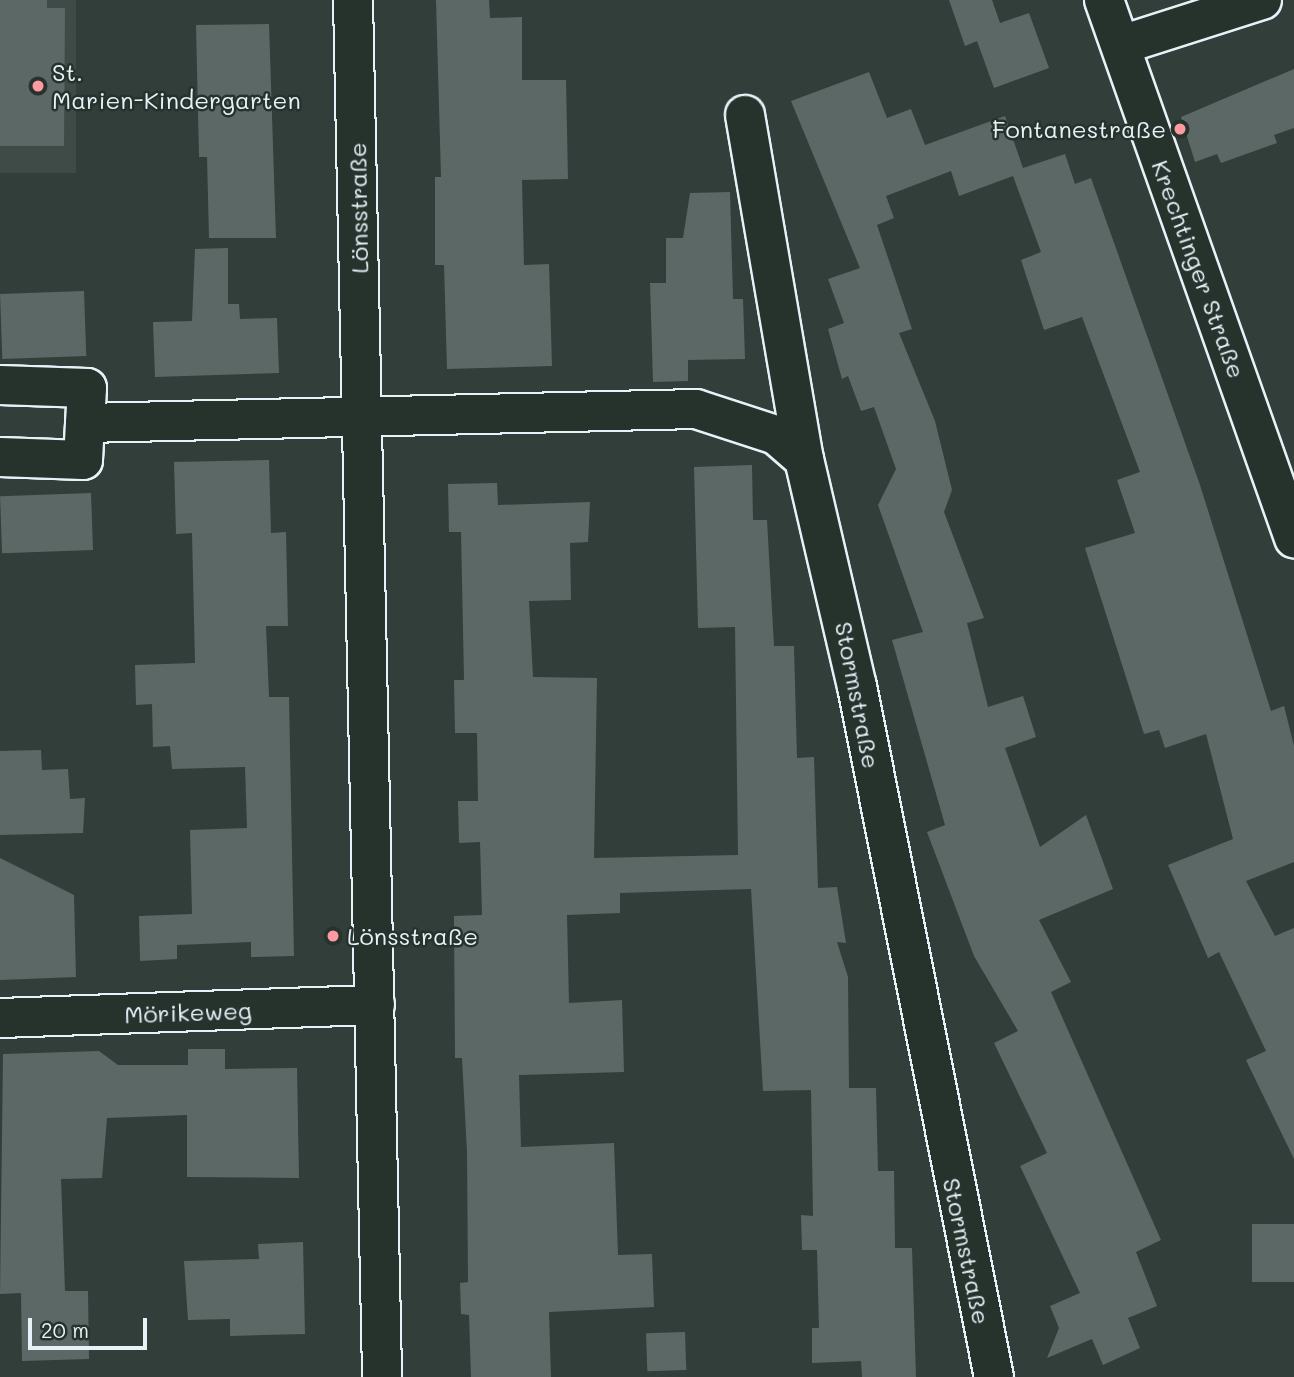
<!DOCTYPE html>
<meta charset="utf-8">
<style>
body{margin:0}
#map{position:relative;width:1294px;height:1377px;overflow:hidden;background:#323e39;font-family:Mali,sans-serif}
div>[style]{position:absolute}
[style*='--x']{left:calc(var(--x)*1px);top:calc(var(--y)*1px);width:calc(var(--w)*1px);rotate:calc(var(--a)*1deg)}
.built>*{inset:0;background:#3f4b46;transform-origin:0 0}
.building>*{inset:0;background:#5c6865;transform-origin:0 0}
.roads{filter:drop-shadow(2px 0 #e8f1f8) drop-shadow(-2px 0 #e8f1f8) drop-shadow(0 2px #e8f1f8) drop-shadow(0 -2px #e8f1f8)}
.minor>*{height:38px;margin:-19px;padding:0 19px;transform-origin:19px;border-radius:19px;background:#26332d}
.dots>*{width:19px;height:19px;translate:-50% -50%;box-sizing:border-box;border:4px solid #26332d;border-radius:50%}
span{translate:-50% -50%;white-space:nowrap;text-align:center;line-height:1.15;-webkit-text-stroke:5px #26332d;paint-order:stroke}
.poi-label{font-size:24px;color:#e8f1f8}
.left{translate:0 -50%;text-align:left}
.right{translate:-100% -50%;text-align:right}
.street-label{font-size:24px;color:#e8f1f8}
.scale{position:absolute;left:28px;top:1318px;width:119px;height:32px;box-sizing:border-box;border:4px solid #e8f1f8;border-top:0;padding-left:9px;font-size:21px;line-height:24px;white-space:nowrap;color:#e8f1f8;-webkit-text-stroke:5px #26332d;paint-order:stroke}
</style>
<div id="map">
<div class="built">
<div style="left:0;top:0;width:76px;height:173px"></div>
</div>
<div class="building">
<div style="clip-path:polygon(0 0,47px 0,47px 8px,65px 8px,64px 146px,0 146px)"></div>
<div style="clip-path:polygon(436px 0,489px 0,490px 18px,522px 17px,522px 80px,566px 80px,568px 179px,522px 180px,524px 265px,549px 264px,552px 366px,447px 369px,444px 265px,435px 265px,435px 177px,441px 177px)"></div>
<div style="clip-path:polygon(949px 0,992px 0,1000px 23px,1029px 13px,1049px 68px,994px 88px,977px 41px,965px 46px)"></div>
<div style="clip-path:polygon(269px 24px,276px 238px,209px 238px,207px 157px,199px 157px,196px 25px)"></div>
<div style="clip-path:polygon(1294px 69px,1294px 128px,1274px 135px,1277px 143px,1221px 163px,1217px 154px,1195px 162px,1181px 117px)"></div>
<div style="clip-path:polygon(869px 72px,887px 118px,911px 109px,925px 145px,1005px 116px,1023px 168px,1065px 154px,1075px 184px,1091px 178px,1200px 485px,1271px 711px,1284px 706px,1294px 746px,1294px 862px,1246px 881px,1275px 936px,1294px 928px,1294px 1159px,1246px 1060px,1266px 1051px,1219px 952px,1208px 958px,1168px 865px,1233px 839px,1206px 734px,1165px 748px,1159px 730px,1144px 734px,1085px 548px,1135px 533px,1117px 480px,1140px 472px,1082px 317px,1044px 330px,1021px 260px,1041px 252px,1013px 176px,959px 196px,951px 171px,886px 196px,894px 218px,877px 225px,912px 329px,899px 333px,935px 421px,952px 490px,944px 512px,984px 618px,967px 623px,988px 707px,1023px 696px,1036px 737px,1005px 748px,1040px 847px,1086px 815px,1113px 889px,1039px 920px,1071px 982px,1051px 992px,1161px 1240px,1136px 1252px,1157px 1306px,1128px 1318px,1140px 1348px,1103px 1365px,1092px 1339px,1047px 1358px,1059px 1328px,1050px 1306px,1080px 1293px,1020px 1166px,1047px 1153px,994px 1043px,1018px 1031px,974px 956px,927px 832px,945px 825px,892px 640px,923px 632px,878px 505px,896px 469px,874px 407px,861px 411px,848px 376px,842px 379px,828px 329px,844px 323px,828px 279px,860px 268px,791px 101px)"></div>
<div style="clip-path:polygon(730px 192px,733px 299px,743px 299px,745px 359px,688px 360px,688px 381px,653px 382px,650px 283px,666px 283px,666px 238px,683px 238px,690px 193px)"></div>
<div style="clip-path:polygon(228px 248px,228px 304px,239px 304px,240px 319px,277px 318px,279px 373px,155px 377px,153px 322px,192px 321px,195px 249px)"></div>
<div style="left:84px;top:291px;width:65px;height:84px;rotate:88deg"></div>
<div style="clip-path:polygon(269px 460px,271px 533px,286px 532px,288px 626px,266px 626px,269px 697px,289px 697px,294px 956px,251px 957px,251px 942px,177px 945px,177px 959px,140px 961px,139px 916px,192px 914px,190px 830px,247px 828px,245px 767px,172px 769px,170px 746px,153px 747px,152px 704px,136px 705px,135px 665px,195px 663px,192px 533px,176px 534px,174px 462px)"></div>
<div style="clip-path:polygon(752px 465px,753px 520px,767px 520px,774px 646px,794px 646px,797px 758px,814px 757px,818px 888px,837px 887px,846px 943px,837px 942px,848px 977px,849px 1088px,876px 1088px,878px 1171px,894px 1171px,895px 1248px,912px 1248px,916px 1377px,862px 1377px,861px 1361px,812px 1363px,812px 1328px,819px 1328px,817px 1250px,802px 1250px,801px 1215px,813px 1216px,811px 1090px,763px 1091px,751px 889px,620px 893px,620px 913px,567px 915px,569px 1003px,622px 1000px,624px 1072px,519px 1075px,521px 1147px,614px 1143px,618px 1255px,652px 1254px,654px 1307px,549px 1312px,551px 1377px,471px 1377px,469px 1315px,461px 1314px,460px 1283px,468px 1282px,467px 1152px,462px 1058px,455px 1058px,454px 916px,482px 915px,480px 842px,459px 843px,458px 801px,478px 801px,477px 733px,455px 733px,454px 680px,464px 680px,461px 532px,449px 532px,448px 484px,497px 483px,498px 505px,590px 502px,588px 542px,570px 543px,571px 600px,529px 601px,533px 677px,597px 678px,594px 858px,738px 855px,735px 627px,698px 628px,694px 467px)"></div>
<div style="left:91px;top:493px;width:57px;height:91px;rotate:88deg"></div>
<div style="clip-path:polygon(41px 750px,42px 770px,68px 769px,70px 799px,85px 798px,83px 833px,0 835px,0 751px)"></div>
<div style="clip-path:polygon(0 858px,74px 895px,76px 977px,0 980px)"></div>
<div style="clip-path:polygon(188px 1049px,225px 1049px,225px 1069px,297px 1068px,299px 1178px,187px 1177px,187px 1115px,107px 1118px,102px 1178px,61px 1179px,65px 1291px,88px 1291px,89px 1359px,22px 1361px,21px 1293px,0 1294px,3px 1054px,99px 1051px,118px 1065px,188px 1065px)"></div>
<div style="left:1294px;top:1224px;width:58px;height:42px;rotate:90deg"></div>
<div style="clip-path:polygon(303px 1242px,305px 1334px,230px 1336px,230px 1319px,188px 1320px,184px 1261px,259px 1259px,258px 1244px)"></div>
<div style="left:685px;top:1332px;width:38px;height:39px;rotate:88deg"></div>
</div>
<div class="roads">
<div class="minor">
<div style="--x:353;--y:0;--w:1377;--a:88.79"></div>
<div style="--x:1104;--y:0;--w:571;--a:70.55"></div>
<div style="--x:1121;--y:45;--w:148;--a:-17.7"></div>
<div style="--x:745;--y:115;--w:349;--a:80.3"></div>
<div style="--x:0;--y:385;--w:87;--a:2"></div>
<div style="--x:87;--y:388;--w:72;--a:93.2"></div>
<div style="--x:83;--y:460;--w:83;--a:-177.9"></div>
<div style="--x:85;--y:423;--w:611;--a:-1.31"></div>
<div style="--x:696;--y:409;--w:84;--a:18"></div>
<div style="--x:776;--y:435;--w:37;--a:41"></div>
<div style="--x:804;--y:459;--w:233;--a:76.9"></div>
<div style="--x:857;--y:686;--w:704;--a:78.79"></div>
<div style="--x:0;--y:1018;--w:375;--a:-2"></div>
</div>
</div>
<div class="dots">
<div style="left:38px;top:86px;background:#ff9aa2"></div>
<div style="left:1180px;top:129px;background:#ff9aa2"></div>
<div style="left:333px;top:936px;background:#ff9aa2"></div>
</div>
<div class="poi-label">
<span class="left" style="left:52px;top:86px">St.<br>Marien-Kindergarten</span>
<span class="right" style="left:1166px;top:129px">Fontanestraße</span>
<span class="left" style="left:347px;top:936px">Lönsstraße</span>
</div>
<div class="street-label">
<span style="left:358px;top:208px;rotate:-91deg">Lönsstraße</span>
<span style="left:1199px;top:269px;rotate:70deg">Krechtinger Straße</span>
<span style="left:858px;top:695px;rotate:79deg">Stormstraße</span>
<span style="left:188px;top:1012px;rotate:-2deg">Mörikeweg</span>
<span style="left:967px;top:1251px;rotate:78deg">Stormstraße</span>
</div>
<div class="scale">20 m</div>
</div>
